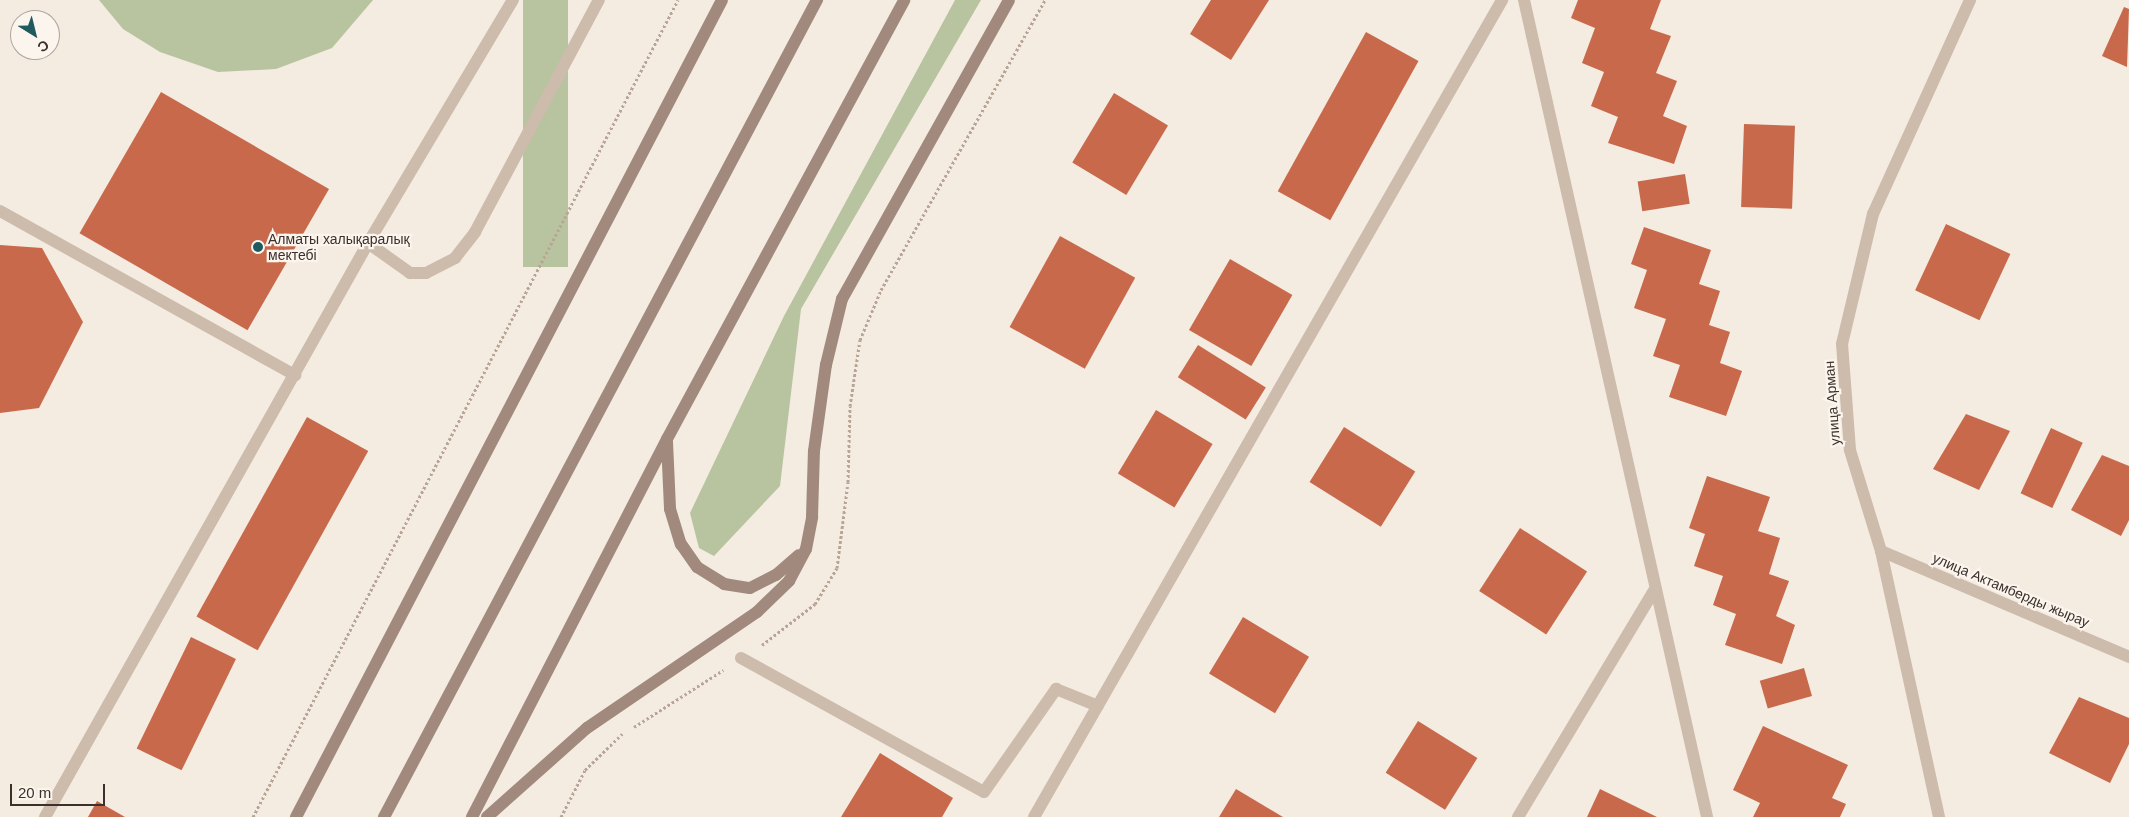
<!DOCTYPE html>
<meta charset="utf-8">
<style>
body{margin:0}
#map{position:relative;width:2129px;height:817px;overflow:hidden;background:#f4ebe1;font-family:Arial,sans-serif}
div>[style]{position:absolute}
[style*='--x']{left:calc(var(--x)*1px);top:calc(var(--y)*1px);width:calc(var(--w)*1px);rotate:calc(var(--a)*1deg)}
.green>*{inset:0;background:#b8c4a0;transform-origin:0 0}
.building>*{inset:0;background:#c8694b;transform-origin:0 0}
.path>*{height:3px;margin-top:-1.5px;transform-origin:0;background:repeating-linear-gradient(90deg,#b9a596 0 2.5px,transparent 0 5px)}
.service>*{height:12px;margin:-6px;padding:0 6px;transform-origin:6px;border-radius:6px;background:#cdbbac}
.minor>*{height:12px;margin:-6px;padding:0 6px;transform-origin:6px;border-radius:6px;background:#cdbbac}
.tertiary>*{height:12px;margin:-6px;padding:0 6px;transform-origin:6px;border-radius:6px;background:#cdbbac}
.secondary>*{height:12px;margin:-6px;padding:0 6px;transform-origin:6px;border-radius:6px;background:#a18a7d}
.dots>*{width:14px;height:14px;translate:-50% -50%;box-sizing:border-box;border:2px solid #fbf5ee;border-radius:50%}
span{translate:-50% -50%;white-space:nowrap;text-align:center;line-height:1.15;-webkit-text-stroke:4.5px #fbf5ee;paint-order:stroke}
.poi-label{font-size:14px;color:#3b302b}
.left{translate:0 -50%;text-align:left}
.street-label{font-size:14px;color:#3b302b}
.north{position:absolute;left:10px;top:10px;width:50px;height:50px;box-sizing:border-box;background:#fbf5ee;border:1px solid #aea6a0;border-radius:50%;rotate:144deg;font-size:14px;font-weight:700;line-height:20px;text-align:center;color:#3b302b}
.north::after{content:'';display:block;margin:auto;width:18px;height:22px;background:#1f5a5e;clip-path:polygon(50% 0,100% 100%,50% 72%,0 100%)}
.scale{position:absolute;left:10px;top:784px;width:95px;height:22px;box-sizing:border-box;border:2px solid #3b302b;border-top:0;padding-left:6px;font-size:15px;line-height:18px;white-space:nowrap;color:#3b302b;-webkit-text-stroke:4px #fbf5ee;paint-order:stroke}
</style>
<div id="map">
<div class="green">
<div style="clip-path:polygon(99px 0,373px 0,332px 48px,276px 69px,218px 72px,160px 52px,123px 29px)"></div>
<div style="left:523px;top:0;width:45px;height:267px"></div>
<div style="clip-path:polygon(955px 0,981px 0,801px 309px,780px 486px,714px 556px,699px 548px,690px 513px,784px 316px)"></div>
</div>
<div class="building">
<div style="clip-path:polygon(1211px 0,1269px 0,1231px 60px,1190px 34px)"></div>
<div style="clip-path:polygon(1578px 0,1661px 0,1650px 29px,1671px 36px,1656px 73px,1677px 81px,1663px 116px,1687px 126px,1674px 164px,1608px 143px,1618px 117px,1591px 106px,1604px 72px,1582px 63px,1595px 28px,1571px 18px)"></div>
<div style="clip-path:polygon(2124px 7px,2129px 9px,2127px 67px,2102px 56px)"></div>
<div style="left:1366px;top:32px;width:60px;height:182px;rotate:29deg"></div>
<div style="left:161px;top:92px;width:194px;height:163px;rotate:30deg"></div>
<div style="left:1114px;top:93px;width:63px;height:81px;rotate:31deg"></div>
<div style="left:1744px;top:124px;width:51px;height:83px;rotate:2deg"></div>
<div style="left:1685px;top:174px;width:30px;height:48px;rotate:81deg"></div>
<div style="left:1946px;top:224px;width:71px;height:73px;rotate:25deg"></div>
<div style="clip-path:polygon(1644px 227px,1711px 250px,1699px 284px,1720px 291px,1709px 325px,1730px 332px,1720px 363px,1742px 371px,1726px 416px,1669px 397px,1680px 365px,1653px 356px,1666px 319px,1634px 308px,1647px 270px,1631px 264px)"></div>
<div style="left:1060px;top:236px;width:86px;height:104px;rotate:29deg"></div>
<div style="clip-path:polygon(0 245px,42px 248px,83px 322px,39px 408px,0 413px)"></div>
<div style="left:1230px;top:259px;width:72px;height:82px;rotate:30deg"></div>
<div style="left:1198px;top:345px;width:80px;height:38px;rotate:32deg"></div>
<div style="left:1156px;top:410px;width:66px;height:74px;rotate:31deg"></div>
<div style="clip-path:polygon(1966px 414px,2010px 431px,1979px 490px,1933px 469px)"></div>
<div style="left:307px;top:417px;width:70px;height:228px;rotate:29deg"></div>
<div style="left:1344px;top:427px;width:84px;height:65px;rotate:32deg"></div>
<div style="left:2051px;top:428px;width:35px;height:72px;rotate:25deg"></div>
<div style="clip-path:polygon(2102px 455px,2129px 466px,2129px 520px,2121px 536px,2071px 510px)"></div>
<div style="clip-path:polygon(1707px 476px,1770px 497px,1758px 531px,1780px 538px,1769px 574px,1789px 581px,1776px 616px,1795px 625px,1782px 664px,1725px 645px,1736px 614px,1713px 605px,1723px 576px,1694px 566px,1705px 534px,1689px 528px)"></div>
<div style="left:1520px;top:528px;width:80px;height:75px;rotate:33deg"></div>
<div style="left:1243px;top:617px;width:77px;height:66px;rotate:31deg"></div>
<div style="left:191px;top:637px;width:50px;height:124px;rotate:26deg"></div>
<div style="left:1804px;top:668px;width:29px;height:46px;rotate:74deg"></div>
<div style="clip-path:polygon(2079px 697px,2129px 718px,2129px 744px,2110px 783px,2049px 753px)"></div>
<div style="left:1418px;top:721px;width:70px;height:61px;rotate:32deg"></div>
<div style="clip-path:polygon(1763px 726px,1848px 765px,1832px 798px,1846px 804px,1840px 817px,1753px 817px,1760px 803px,1733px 790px)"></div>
<div style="clip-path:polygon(880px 753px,953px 798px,942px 817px,841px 817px)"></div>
<div style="clip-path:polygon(1236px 789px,1283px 817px,1219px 817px)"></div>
<div style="clip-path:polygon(1600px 789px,1657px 817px,1587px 817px)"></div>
<div style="clip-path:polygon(97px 801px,125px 817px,88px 817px)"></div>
</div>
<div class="path">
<div style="--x:762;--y:645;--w:67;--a:-37.7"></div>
<div style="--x:815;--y:604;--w:42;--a:-58.6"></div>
<div style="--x:837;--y:568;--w:87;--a:-82.7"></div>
<div style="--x:848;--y:482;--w:76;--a:-88.5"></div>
<div style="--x:850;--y:406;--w:67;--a:-81.4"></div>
<div style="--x:860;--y:340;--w:54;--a:-67.2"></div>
<div style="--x:881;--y:290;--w:333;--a:-60.5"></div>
<div style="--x:634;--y:727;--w:106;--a:-32.6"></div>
<div style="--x:253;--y:817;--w:921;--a:-62.52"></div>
<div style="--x:561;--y:817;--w:53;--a:-62.9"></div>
<div style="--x:585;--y:770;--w:52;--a:-44.2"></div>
</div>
<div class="service">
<div style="--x:1524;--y:0;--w:837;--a:77.37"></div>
<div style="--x:0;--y:211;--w:338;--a:29.1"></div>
<div style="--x:368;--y:243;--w:52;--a:35.5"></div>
<div style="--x:410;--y:273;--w:16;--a:0"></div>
<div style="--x:426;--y:273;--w:33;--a:-27"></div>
<div style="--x:455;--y:258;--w:33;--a:-52"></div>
<div style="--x:475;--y:232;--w:263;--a:-61.9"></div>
<div style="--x:741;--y:658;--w:277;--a:28.9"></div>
<div style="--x:984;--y:792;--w:126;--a:-55"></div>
<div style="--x:1056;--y:689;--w:45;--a:22"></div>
<div style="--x:45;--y:817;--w:659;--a:-60.63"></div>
<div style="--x:368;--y:243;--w:283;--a:-59.2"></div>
<div style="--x:1518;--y:817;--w:264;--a:-59"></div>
</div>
<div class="minor">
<div style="--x:1881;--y:551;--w:270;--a:23.1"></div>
<div style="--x:1034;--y:817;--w:942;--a:-60.19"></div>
</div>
<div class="tertiary">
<div style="--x:1939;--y:817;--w:272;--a:-102.3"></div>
<div style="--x:1881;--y:551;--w:106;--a:-107.1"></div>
<div style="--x:1850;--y:450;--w:106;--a:-94.3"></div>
<div style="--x:1842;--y:344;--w:134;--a:-76.6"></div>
<div style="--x:1873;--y:214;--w:235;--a:-65.6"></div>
</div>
<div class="secondary">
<div style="--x:667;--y:442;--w:67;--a:87.4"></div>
<div style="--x:670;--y:509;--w:37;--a:73"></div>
<div style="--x:681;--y:544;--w:28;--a:55"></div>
<div style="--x:697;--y:567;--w:32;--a:32"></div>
<div style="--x:724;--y:584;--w:26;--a:9"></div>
<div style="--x:750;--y:588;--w:29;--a:-27"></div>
<div style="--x:776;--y:575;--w:30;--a:-41"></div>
<div style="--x:296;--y:817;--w:921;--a:-62.46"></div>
<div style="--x:384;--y:817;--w:925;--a:-62.08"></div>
<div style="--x:472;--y:817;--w:425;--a:-62.7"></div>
<div style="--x:667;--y:439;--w:499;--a:-61.6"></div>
<div style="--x:487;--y:817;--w:134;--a:-41.7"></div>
<div style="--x:587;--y:728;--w:206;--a:-34.3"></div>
<div style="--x:757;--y:612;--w:45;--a:-44.1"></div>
<div style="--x:789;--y:581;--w:36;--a:-62"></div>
<div style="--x:806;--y:549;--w:33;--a:-79"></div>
<div style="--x:812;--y:517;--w:66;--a:-88.3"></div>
<div style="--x:814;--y:451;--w:87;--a:-82.1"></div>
<div style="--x:826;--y:365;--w:68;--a:-76.4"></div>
<div style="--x:842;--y:299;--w:342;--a:-60.8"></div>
</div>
<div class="dots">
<div style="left:258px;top:247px;background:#1f5a5e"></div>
</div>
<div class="poi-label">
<span class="left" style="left:268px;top:247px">Алматы халықаралық<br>мектебі</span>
</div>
<div class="street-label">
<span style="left:1832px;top:403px;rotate:-94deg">улица Арман</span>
<span style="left:2011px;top:590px;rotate:23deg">улица Актамберды жырау</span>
</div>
<div class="north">С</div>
<div class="scale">20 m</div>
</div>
